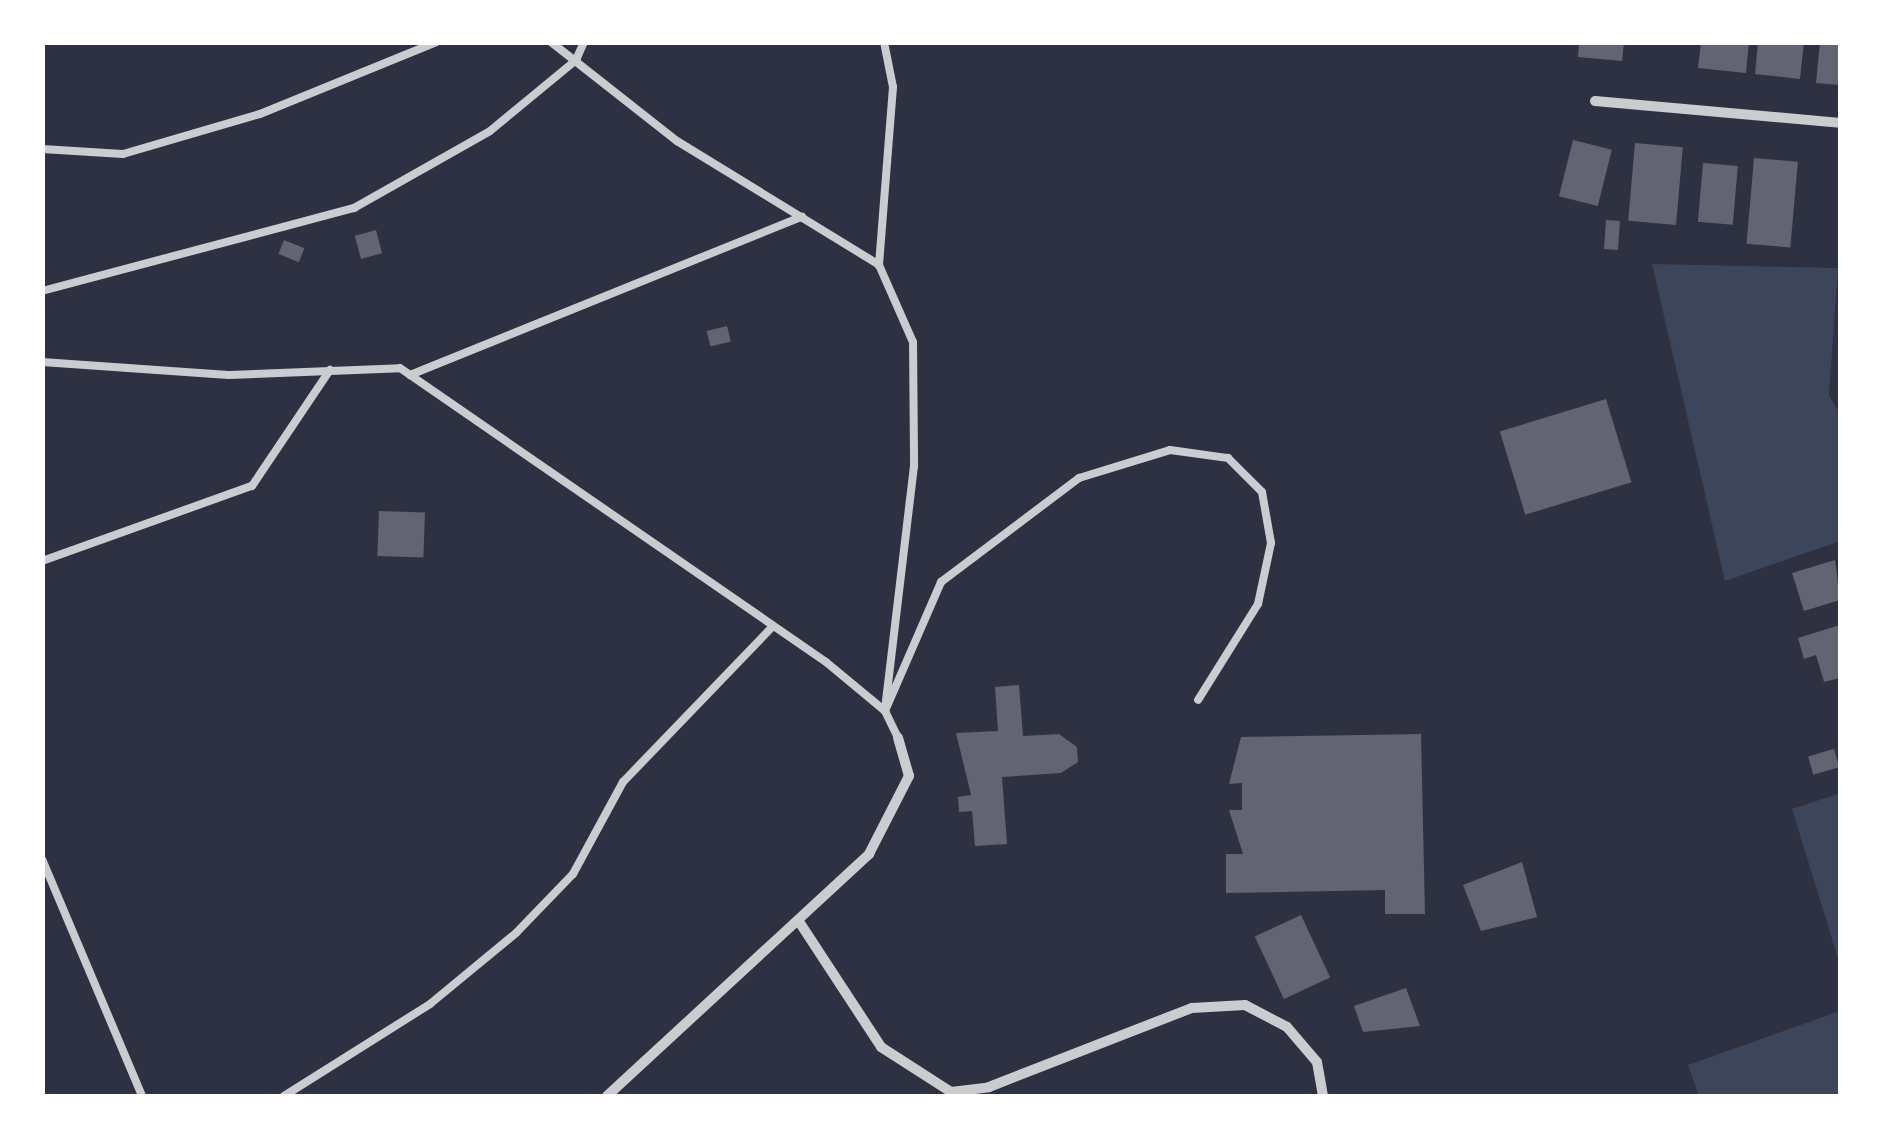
<!DOCTYPE html>
<style>
body{margin:0}
#map{position:relative;width:1883px;height:1139px;overflow:hidden;background:#2d3142;font-family:Jost,sans-serif}
div>[style]{position:absolute}
[style*='--x']{left:calc(var(--x)*1px);top:calc(var(--y)*1px);width:calc(var(--w)*1px);rotate:calc(var(--a)*1deg)}
.green>*{inset:0;background:#3c4559}
.building>*{inset:0;background:#626471;transform-origin:0 0}
.service>*{height:8px;margin:-4px;padding:0 4px;transform-origin:4px;border-radius:4px;background:#caccd0}
.minor>*{height:10px;margin:-5px;padding:0 5px;transform-origin:5px;border-radius:5px;background:#caccd0}
span{translate:-50% -50%;white-space:nowrap;text-align:center;line-height:1.15;-webkit-text-stroke:8px #fff;paint-order:stroke}
.frame{position:absolute;inset:0;border:45px solid #fff;pointer-events:none}
</style>
<div id="map">
<div class="green">
<div style="clip-path:polygon(1652px 264px,1838px 268px,1829px 395px,1840px 414px,1840px 541px,1725px 581px)"></div>
<div style="clip-path:polygon(1840px 793px,1840px 965px,1792px 809px)"></div>
<div style="clip-path:polygon(1840px 1011px,1840px 1096px,1699px 1096px,1688px 1065px)"></div>
</div>
<div class="building">
<div style="clip-path:polygon(1579px 42px,1624px 42px,1622px 61px,1578px 57px)"></div>
<div style="clip-path:polygon(1701px 42px,1749px 42px,1746px 73px,1698px 68px)"></div>
<div style="clip-path:polygon(1758px 42px,1804px 42px,1800px 79px,1755px 74px)"></div>
<div style="clip-path:polygon(1820px 42px,1840px 42px,1840px 85px,1816px 83px)"></div>
<div style="left:1573px;top:140px;width:40px;height:58px;rotate:14deg"></div>
<div style="left:1635px;top:143px;width:48px;height:78px;rotate:5deg"></div>
<div style="left:1754px;top:158px;width:44px;height:86px;rotate:5deg"></div>
<div style="left:1703px;top:163px;width:35px;height:59px;rotate:5deg"></div>
<div style="left:1606px;top:220px;width:14px;height:29px;rotate:4deg"></div>
<div style="left:376px;top:230px;width:24px;height:22px;rotate:75deg"></div>
<div style="left:284px;top:240px;width:22px;height:15px;rotate:22deg"></div>
<div style="left:727px;top:326px;width:16px;height:21px;rotate:76deg"></div>
<div style="left:1606px;top:399px;width:87px;height:111px;rotate:73deg"></div>
<div style="left:379px;top:511px;width:46px;height:45px;rotate:2deg"></div>
<div style="clip-path:polygon(1835px 560px,1840px 600px,1804px 611px,1792px 573px)"></div>
<div style="clip-path:polygon(1840px 625px,1840px 678px,1824px 682px,1816px 655px,1804px 659px,1798px 638px)"></div>
<div style="clip-path:polygon(1019px 685px,1023px 736px,1059px 734px,1077px 747px,1078px 762px,1061px 773px,1002px 777px,1007px 844px,975px 846px,972px 811px,959px 812px,958px 797px,971px 795px,956px 733px,998px 731px,995px 687px)"></div>
<div style="clip-path:polygon(1421px 734px,1425px 914px,1385px 914px,1385px 890px,1226px 893px,1226px 854px,1243px 854px,1229px 810px,1242px 810px,1242px 783px,1229px 784px,1241px 737px)"></div>
<div style="left:1834px;top:749px;width:19px;height:27px;rotate:74deg"></div>
<div style="clip-path:polygon(1522px 862px,1537px 917px,1481px 931px,1463px 885px)"></div>
<div style="left:1301px;top:915px;width:69px;height:51px;rotate:65deg"></div>
<div style="clip-path:polygon(1406px 988px,1420px 1026px,1363px 1032px,1354px 1006px)"></div>
</div>
<div class="service">
<div style="--x:551;--y:42;--w:160;--a:38.2"></div>
<div style="--x:677;--y:141;--w:237;--a:31.5"></div>
<div style="--x:884;--y:42;--w:46;--a:78.7"></div>
<div style="--x:893;--y:87;--w:179;--a:94.5"></div>
<div style="--x:879;--y:265;--w:84;--a:66.2"></div>
<div style="--x:913;--y:342;--w:124;--a:89.5"></div>
<div style="--x:914;--y:466;--w:238;--a:96.8"></div>
<div style="--x:42;--y:149;--w:81;--a:3.5"></div>
<div style="--x:123;--y:154;--w:143;--a:-16.3"></div>
<div style="--x:260;--y:114;--w:190;--a:-22.2"></div>
<div style="--x:42;--y:291;--w:323;--a:-14.9"></div>
<div style="--x:354;--y:208;--w:156;--a:-29.5"></div>
<div style="--x:490;--y:131;--w:112;--a:-39.5"></div>
<div style="--x:576;--y:60;--w:20;--a:-66"></div>
<div style="--x:42;--y:362;--w:187;--a:4"></div>
<div style="--x:229;--y:375;--w:171;--a:-2.3"></div>
<div style="--x:400;--y:368;--w:518;--a:34.61"></div>
<div style="--x:826;--y:662;--w:77;--a:39.7"></div>
<div style="--x:885;--y:711;--w:30;--a:64"></div>
<div style="--x:410;--y:375;--w:423;--a:-22"></div>
<div style="--x:42;--y:561;--w:223;--a:-19.7"></div>
<div style="--x:252;--y:486;--w:140;--a:-56.1"></div>
<div style="--x:885;--y:711;--w:141;--a:-66.5"></div>
<div style="--x:941;--y:582;--w:173;--a:-37"></div>
<div style="--x:1079;--y:478;--w:95;--a:-17.1"></div>
<div style="--x:1170;--y:450;--w:59;--a:7.9"></div>
<div style="--x:1228;--y:458;--w:48;--a:45"></div>
<div style="--x:1262;--y:492;--w:52;--a:80"></div>
<div style="--x:1271;--y:543;--w:62;--a:102"></div>
<div style="--x:1258;--y:604;--w:113;--a:122"></div>
<div style="--x:42;--y:859;--w:257;--a:67.1"></div>
<div style="--x:284;--y:1096;--w:173;--a:-32.2"></div>
<div style="--x:430;--y:1004;--w:112;--a:-39.5"></div>
<div style="--x:516;--y:933;--w:82;--a:-46"></div>
<div style="--x:573;--y:874;--w:105;--a:-61.5"></div>
<div style="--x:623;--y:782;--w:215;--a:-46.1"></div>
</div>
<div class="minor">
<div style="--x:1595;--y:101;--w:246;--a:5.1"></div>
<div style="--x:800;--y:923;--w:148;--a:56.8"></div>
<div style="--x:881;--y:1047;--w:83;--a:32.7"></div>
<div style="--x:951;--y:1092;--w:38;--a:-7"></div>
<div style="--x:989;--y:1087;--w:218;--a:-21.3"></div>
<div style="--x:1192;--y:1008;--w:53;--a:-3.2"></div>
<div style="--x:1245;--y:1005;--w:47;--a:27.6"></div>
<div style="--x:1287;--y:1027;--w:46;--a:49.4"></div>
<div style="--x:1317;--y:1062;--w:35;--a:80"></div>
<div style="--x:607;--y:1096;--w:357;--a:-42.7"></div>
<div style="--x:869;--y:854;--w:88;--a:-62.9"></div>
<div style="--x:909;--y:776;--w:40;--a:-106"></div>
</div>
<div class="frame"></div>
</div>
